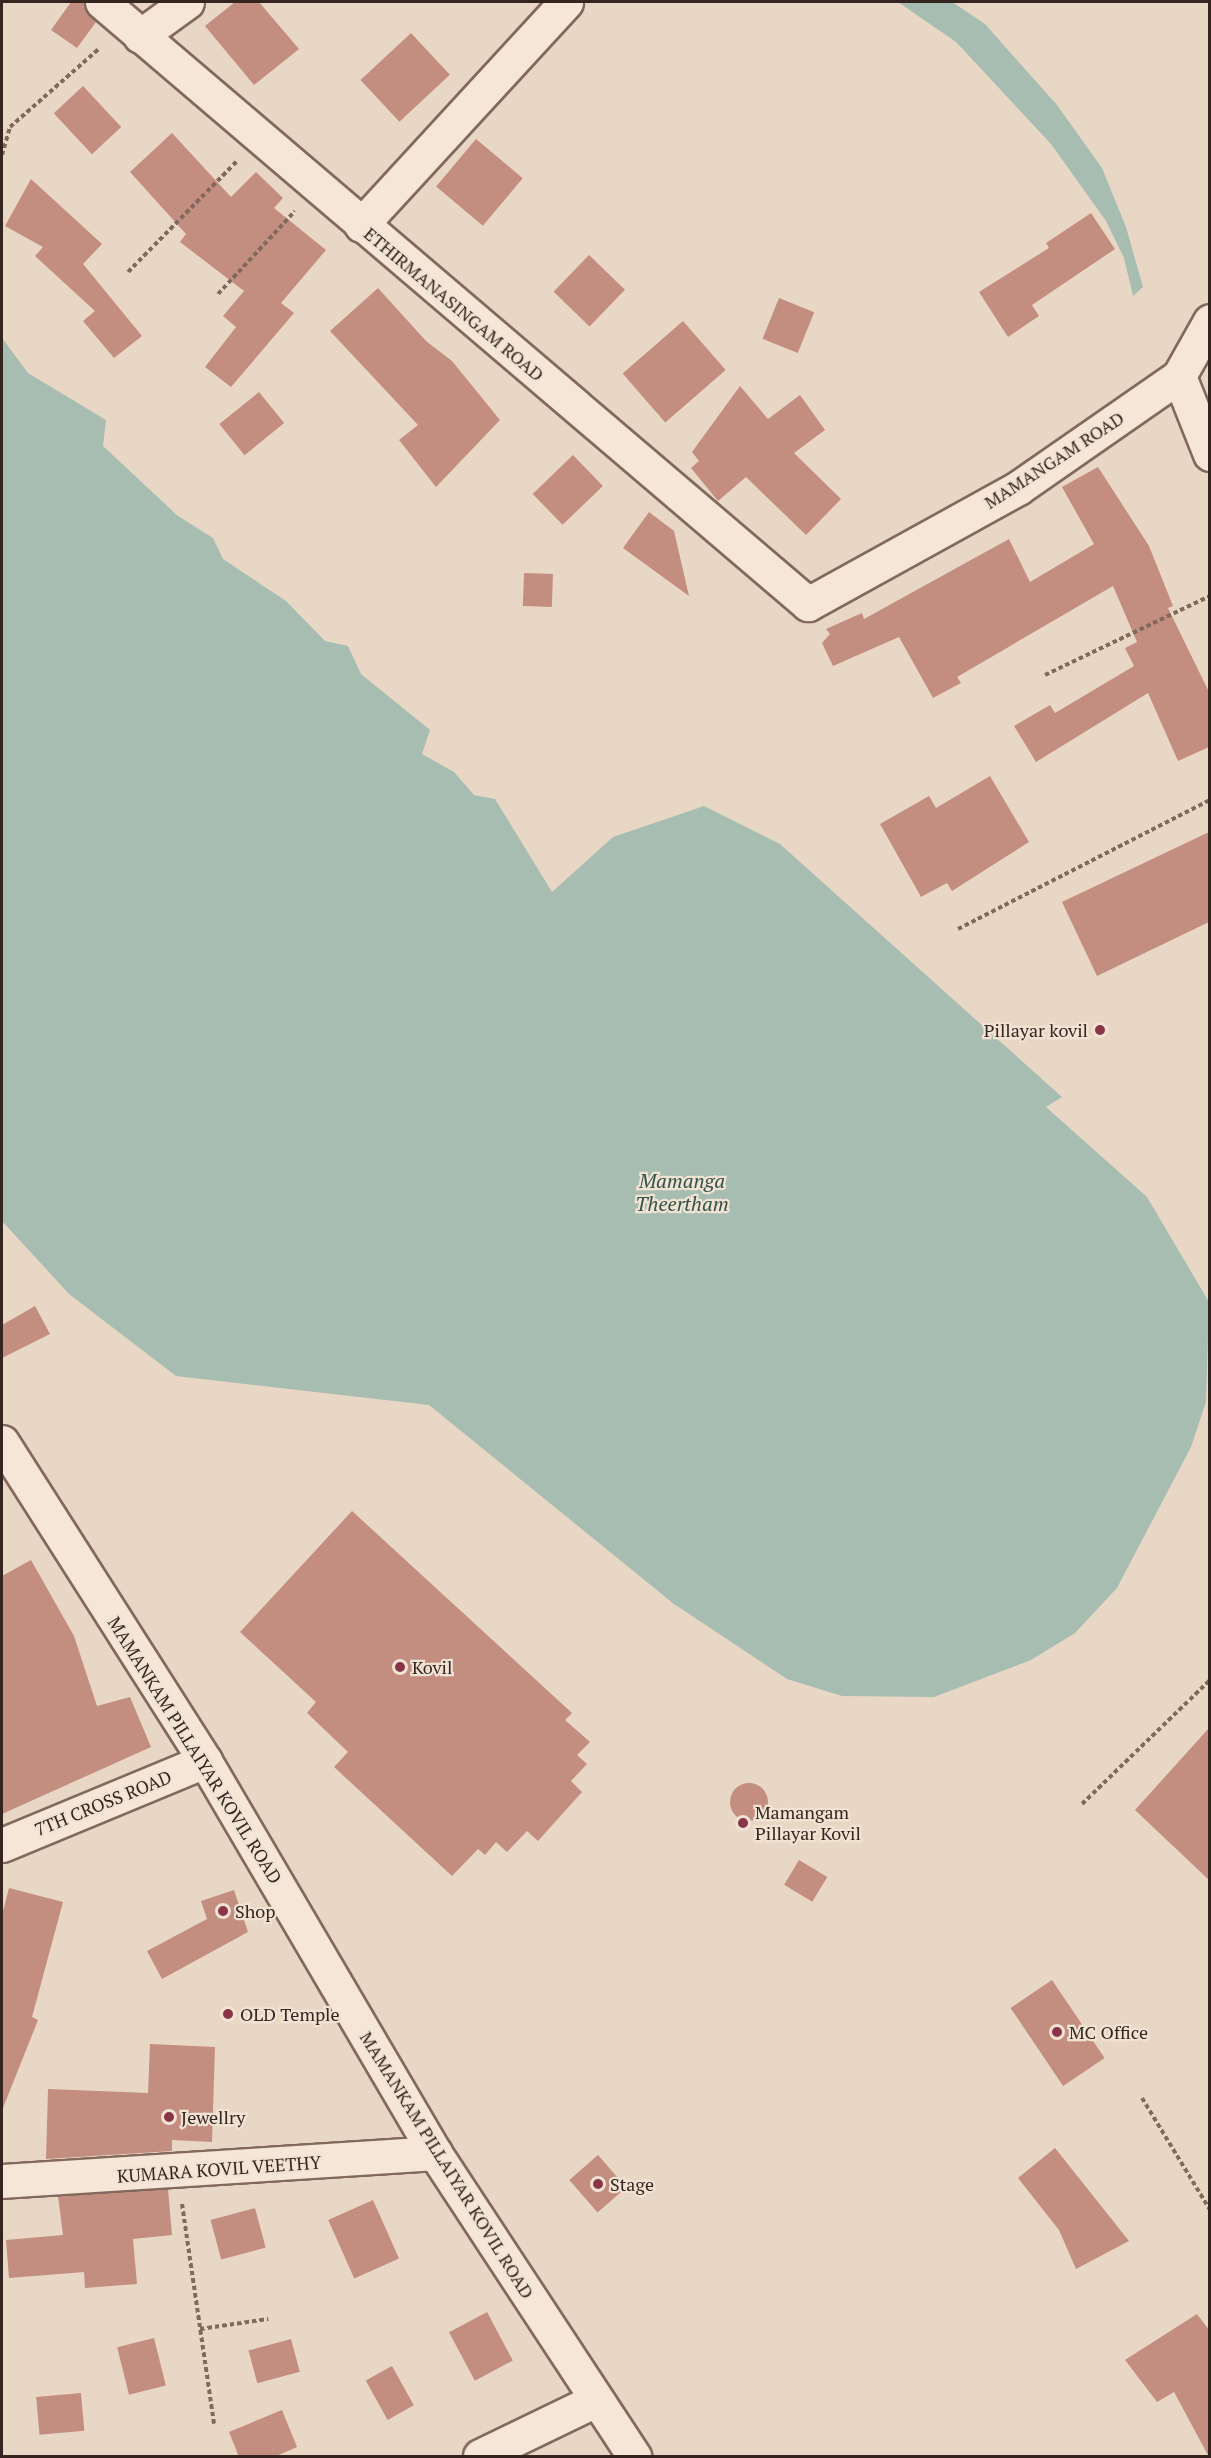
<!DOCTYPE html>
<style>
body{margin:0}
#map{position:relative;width:1211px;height:2458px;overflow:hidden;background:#e9d7c6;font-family:"PT Serif",serif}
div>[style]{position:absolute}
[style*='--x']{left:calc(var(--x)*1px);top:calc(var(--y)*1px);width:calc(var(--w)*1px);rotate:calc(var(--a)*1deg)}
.water>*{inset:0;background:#a7bdb1}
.building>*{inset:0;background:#c38d80;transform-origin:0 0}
.round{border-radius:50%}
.path>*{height:4px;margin-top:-2px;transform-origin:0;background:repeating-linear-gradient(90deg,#82695d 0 4.5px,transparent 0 7.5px)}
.roads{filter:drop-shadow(2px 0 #82695d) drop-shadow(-2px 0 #82695d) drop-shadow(0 2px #82695d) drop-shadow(0 -2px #82695d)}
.minor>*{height:33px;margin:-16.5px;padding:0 16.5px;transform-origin:16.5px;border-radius:16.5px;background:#f5e6d8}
.secondary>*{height:33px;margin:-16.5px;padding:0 16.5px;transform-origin:16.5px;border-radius:16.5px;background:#f5e6d8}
.dots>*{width:16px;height:16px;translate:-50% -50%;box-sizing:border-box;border:3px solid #f1e3d4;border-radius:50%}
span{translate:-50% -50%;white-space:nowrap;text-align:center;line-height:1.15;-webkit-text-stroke:4.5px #f1e3d4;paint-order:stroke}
.street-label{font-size:18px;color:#342520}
.poi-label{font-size:18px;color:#342520}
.right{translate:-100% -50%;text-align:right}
.left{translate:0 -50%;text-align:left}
.water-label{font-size:20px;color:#315249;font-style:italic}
.frame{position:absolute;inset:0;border:3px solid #342520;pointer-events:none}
</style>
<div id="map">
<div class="water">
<div style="clip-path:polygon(898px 2px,952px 2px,985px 24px,1057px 105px,1102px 168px,1126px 227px,1143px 287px,1133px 296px,1124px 258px,1106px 221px,1051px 144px,956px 42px)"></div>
<div style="clip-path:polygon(2px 338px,28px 373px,106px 420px,103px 446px,178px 516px,213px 538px,223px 559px,286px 601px,325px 641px,348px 646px,361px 674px,430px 730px,422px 754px,454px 772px,474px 795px,495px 799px,552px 892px,613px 837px,704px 806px,780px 844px,1062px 1097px,1046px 1107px,1147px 1197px,1209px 1302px,1206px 1402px,1191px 1447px,1117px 1588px,1075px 1633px,1031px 1660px,934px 1697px,842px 1696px,787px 1679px,674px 1604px,429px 1405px,176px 1376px,69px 1294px,2px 1221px)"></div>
</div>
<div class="building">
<div style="clip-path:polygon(71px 2px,84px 2px,96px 22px,77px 48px,51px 30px)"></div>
<div style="clip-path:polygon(235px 2px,259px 2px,299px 49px,254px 85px,205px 26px)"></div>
<div style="left:411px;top:33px;width:57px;height:69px;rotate:47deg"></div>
<div style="left:83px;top:86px;width:56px;height:40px;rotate:47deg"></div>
<div style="clip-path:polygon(172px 133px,231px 197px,256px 172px,283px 198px,274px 208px,326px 250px,281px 303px,294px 313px,231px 387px,205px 367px,236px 327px,223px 316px,244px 291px,180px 242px,186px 234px,130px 172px)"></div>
<div style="left:476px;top:139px;width:61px;height:62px;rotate:40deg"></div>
<div style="clip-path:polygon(31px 179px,102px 244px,83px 264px,142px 336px,114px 358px,83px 321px,95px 311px,35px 256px,43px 247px,5px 226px)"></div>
<div style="clip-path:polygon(1091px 213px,1115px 249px,1032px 305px,1039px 316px,1008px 337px,979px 292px,1049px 248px,1046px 243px)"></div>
<div style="left:589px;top:255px;width:50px;height:51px;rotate:44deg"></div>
<div style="clip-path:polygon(378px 288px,426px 341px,452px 361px,500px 420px,436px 487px,399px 440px,418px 425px,330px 331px)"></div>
<div style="left:779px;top:298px;width:38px;height:44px;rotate:22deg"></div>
<div style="left:683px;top:321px;width:65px;height:80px;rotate:49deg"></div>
<div style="clip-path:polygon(740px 386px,768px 419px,800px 395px,825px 430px,794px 453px,841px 499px,806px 535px,746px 477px,718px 501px,691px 468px,699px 461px,692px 452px)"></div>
<div style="left:259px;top:392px;width:40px;height:51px;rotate:51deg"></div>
<div style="left:573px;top:455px;width:43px;height:56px;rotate:46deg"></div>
<div style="clip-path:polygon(1098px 467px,1149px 546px,1173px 606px,1168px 608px,1209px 692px,1209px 747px,1178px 761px,1148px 693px,1036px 762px,1014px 726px,1050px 705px,1055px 713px,1134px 666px,1125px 648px,1137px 642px,1113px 586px,957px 677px,961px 683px,933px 698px,899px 637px,833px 666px,822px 643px,830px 634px,826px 629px,862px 613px,864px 619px,1009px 539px,1030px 582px,1094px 544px,1062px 487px)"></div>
<div style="clip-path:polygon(649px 512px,674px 531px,689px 596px,623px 548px)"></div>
<div style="left:524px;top:573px;width:29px;height:33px;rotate:2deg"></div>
<div style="clip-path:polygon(990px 776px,1029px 842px,952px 891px,947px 883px,921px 897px,880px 824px,929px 796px,936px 808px)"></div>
<div style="clip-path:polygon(1209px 832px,1209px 922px,1097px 976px,1062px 902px)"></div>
<div style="clip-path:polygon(35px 1306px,50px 1334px,2px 1358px,2px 1325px)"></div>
<div style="clip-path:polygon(352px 1511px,572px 1713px,565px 1720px,590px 1742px,577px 1755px,587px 1764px,571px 1781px,582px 1792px,538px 1841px,527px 1831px,507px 1852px,496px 1842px,485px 1855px,478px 1849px,452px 1876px,334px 1767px,348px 1752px,307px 1713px,316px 1702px,240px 1632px)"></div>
<div style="clip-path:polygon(31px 1560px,74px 1636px,97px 1706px,130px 1697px,151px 1747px,2px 1814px,2px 1576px)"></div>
<div style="clip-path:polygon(1209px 1728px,1209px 1880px,1135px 1810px)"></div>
<div class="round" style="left:730px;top:1783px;width:38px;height:38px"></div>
<div style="left:799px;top:1860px;width:33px;height:29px;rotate:31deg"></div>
<div style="clip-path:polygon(9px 1888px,63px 1902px,32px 2017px,38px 2020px,3px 2108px,2px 1915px)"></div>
<div style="clip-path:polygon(234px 1890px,248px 1932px,162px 1979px,147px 1951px,207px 1919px,201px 1901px)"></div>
<div style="left:1052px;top:1980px;width:94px;height:50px;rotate:56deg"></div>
<div style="clip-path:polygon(150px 2044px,215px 2047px,212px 2142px,172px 2140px,172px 2151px,46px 2159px,48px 2089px,148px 2093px)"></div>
<div style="clip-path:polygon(1055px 2148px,1129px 2241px,1076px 2269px,1059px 2230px,1018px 2178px)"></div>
<div style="left:598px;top:2155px;width:43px;height:38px;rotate:49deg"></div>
<div style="clip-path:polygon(168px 2189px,172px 2235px,133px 2239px,137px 2284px,85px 2288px,84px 2272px,9px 2278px,6px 2240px,63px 2235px,58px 2196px)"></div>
<div style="left:373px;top:2200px;width:64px;height:49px;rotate:66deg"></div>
<div style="left:255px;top:2208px;width:41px;height:46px;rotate:75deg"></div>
<div style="left:487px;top:2312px;width:55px;height:43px;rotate:62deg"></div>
<div style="clip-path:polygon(1197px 2314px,1209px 2330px,1209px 2457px,1174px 2392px,1157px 2402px,1125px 2360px)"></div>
<div style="left:154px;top:2338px;width:49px;height:38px;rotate:76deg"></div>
<div style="left:291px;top:2339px;width:34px;height:44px;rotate:75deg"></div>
<div style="left:392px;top:2366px;width:45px;height:30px;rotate:61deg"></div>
<div style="left:81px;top:2393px;width:38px;height:45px;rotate:85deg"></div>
<div style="clip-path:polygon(282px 2410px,297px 2447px,274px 2457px,239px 2457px,229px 2432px)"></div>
</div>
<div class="path">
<div style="--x:2;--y:155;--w:29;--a:-74"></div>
<div style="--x:10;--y:127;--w:120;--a:-41.3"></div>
<div style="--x:128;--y:272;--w:156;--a:-45.5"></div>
<div style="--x:218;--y:294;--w:113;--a:-47.1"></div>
<div style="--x:1045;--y:675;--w:183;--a:-25.6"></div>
<div style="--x:958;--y:929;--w:283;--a:-27.1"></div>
<div style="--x:1082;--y:1804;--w:178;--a:-44.1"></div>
<div style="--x:1142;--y:2098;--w:131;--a:58.7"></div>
<div style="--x:182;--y:2204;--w:222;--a:81.7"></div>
<div style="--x:200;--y:2329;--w:69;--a:-8.4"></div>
</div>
<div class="roads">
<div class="minor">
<div style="--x:102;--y:2;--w:928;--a:40.45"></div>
<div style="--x:808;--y:604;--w:240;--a:-28.9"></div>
<div style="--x:1018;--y:488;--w:196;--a:-34.8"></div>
<div style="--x:1179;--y:376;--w:63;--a:-60.6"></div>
<div style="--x:140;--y:36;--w:58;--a:-35.9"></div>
<div style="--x:361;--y:225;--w:303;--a:-47.4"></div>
<div style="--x:1179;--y:376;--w:84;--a:68.3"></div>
<div style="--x:2;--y:1845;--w:220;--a:-22.5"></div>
<div style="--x:480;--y:2456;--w:129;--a:-25.8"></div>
</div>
<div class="secondary">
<div style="--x:2;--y:1442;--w:378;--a:57.5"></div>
<div style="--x:205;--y:1761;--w:454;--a:59.6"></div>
<div style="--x:435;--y:2153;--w:363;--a:56.7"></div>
<div style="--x:2;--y:2181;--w:434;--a:-3.7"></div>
</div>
</div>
<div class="dots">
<div style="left:1100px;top:1030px;background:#8b3448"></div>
<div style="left:400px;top:1667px;background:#8b3448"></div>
<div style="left:743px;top:1823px;background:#8b3448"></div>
<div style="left:223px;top:1911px;background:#8b3448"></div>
<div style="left:228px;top:2014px;background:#8b3448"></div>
<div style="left:1057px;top:2032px;background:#8b3448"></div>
<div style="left:169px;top:2117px;background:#8b3448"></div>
<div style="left:598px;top:2184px;background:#8b3448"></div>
</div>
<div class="street-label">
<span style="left:454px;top:304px;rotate:40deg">ETHIRMANASINGAM ROAD</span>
<span style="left:1054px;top:460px;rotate:-33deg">MAMANGAM ROAD</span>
<span style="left:195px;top:1750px;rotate:58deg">MAMANKAM PILLAIYAR KOVIL ROAD</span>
<span style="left:103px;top:1803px;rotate:-22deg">7TH CROSS ROAD</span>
<span style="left:447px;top:2165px;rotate:58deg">MAMANKAM PILLAIYAR KOVIL ROAD</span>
<span style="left:219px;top:2169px;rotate:-4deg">KUMARA KOVIL VEETHY</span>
</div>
<div class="poi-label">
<span class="right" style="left:1088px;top:1030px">Pillayar kovil</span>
<span class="left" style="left:412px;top:1667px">Kovil</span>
<span class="left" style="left:755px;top:1823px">Mamangam<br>Pillayar Kovil</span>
<span class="left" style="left:235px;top:1911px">Shop</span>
<span class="left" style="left:240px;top:2014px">OLD Temple</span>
<span class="left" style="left:1069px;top:2032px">MC Office</span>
<span class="left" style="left:181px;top:2117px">Jewellry</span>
<span class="left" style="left:610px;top:2184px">Stage</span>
</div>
<div class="water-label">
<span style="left:682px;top:1192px">Mamanga<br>Theertham</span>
</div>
<div class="frame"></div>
</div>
